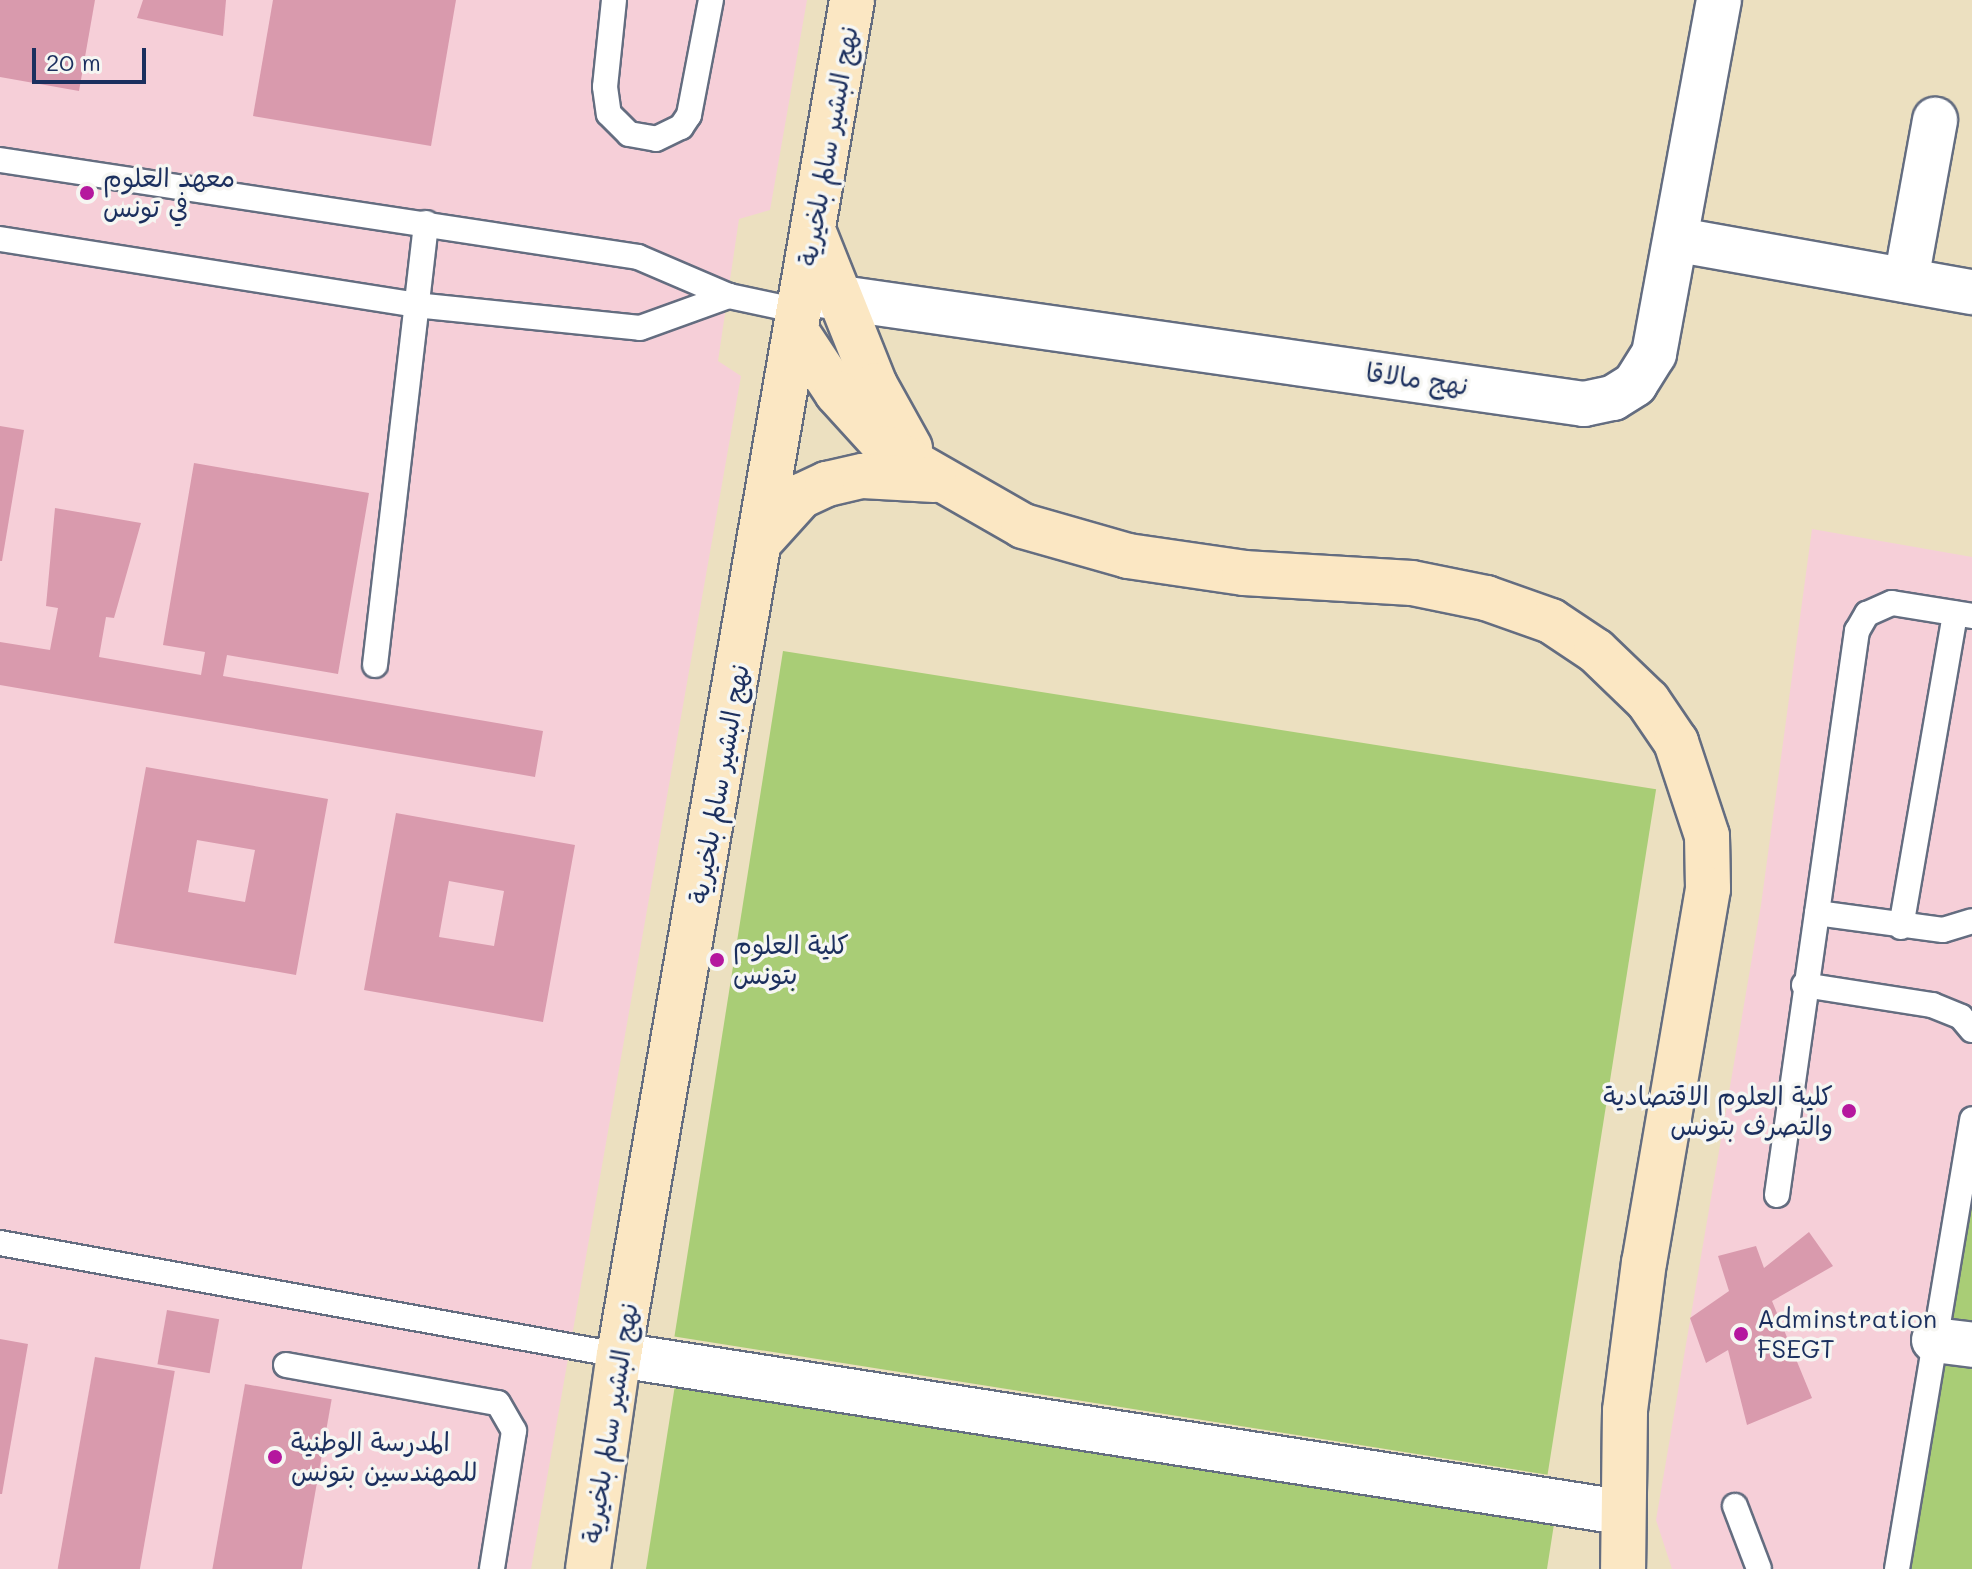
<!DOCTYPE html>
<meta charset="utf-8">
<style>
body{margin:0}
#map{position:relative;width:1972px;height:1569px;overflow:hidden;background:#ece0c0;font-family:Mali,"Playpen Sans Arabic",sans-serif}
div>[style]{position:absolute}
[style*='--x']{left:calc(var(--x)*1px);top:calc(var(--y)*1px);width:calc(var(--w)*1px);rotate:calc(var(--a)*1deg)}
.built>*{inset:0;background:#f6cfd8}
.green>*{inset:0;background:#a9cd76;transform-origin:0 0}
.building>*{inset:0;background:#d99aad;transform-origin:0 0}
.roads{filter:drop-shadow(2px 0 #646d80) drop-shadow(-2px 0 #646d80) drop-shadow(0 2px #646d80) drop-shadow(0 -2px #646d80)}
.lane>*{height:24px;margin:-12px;padding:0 12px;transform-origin:12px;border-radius:12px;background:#fff}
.street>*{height:44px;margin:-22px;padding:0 22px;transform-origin:22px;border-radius:22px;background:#fff}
.secondary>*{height:44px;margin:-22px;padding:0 22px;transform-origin:22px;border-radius:22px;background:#fbe7c3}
.dots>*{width:22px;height:22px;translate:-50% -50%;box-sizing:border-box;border:4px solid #f6f6f2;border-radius:50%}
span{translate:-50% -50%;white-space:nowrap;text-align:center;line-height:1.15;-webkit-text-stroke:7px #f6f6f2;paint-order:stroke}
.street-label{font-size:26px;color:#1b2f5e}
.poi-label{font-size:26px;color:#1b2f5e}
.left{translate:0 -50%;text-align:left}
.right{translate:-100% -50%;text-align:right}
.scale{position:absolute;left:32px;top:48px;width:114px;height:36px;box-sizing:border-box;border:4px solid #1b2f5e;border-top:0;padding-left:10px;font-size:24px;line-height:28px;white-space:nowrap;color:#1b2f5e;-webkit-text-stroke:6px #f6f6f2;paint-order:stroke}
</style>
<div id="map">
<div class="built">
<div style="clip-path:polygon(0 0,807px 0,770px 210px,739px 219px,718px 361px,741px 376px,531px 1569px,0 1569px)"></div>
<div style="clip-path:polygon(1812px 529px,1972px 557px,1972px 1569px,1672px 1569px,1656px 1520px,1761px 905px)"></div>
</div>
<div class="green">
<div style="left:783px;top:651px;width:884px;height:694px;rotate:9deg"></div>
<div style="clip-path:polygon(1972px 1123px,1972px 1569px,1899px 1569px)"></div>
<div style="clip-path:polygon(675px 1385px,1554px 1524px,1547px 1569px,646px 1569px)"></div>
</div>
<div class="building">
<div style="clip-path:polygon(0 0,95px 0,79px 91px,0 77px)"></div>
<div style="clip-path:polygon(143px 0,226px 0,223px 36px,137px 18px)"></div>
<div style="clip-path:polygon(273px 0,456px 0,431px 146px,253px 116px)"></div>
<div style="clip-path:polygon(0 426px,24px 430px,2px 561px,0 561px)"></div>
<div style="clip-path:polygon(194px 463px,369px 493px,338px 674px,227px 655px,223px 676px,543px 731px,535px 777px,0 685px,0 642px,50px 650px,58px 608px,46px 606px,55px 508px,141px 523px,114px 618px,106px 617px,99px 657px,201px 675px,205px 652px,163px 645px)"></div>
<div style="clip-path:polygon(evenodd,146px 767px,328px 799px,296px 975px,114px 943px,146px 767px,197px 840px,255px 850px,245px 902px,188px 892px,197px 840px)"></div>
<div style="clip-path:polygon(evenodd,396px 813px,575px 845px,543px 1022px,364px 990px,396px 813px,449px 881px,504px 891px,494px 946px,439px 937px,449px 881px)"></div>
<div style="clip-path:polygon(1809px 1232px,1833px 1266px,1772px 1301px,1812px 1398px,1747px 1425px,1728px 1350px,1706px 1363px,1690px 1318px,1729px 1291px,1718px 1256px,1756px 1246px,1764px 1268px)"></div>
<div style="left:167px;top:1310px;width:53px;height:55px;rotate:10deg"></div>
<div style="clip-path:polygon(0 1339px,28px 1344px,2px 1494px,0 1494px)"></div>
<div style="left:95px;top:1357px;width:81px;height:215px;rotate:10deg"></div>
<div style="left:245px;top:1384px;width:88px;height:188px;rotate:10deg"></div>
</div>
<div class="roads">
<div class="lane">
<div style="--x:614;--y:0;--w:87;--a:95.9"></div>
<div style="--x:605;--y:87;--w:27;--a:82"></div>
<div style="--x:609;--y:114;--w:28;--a:45"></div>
<div style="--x:629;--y:134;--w:27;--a:10"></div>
<div style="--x:656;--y:139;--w:28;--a:-26"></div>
<div style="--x:681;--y:127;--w:14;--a:-56"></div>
<div style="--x:689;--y:115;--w:117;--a:-79.2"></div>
<div style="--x:0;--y:160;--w:645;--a:8.64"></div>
<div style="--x:638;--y:257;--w:99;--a:23.2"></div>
<div style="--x:729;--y:296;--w:72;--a:12.1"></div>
<div style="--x:0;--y:239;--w:420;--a:9"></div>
<div style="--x:415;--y:305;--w:226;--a:5.8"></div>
<div style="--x:640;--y:328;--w:95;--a:-19.8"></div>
<div style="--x:375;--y:665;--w:445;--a:-83.4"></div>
<div style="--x:1817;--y:913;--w:127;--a:7.7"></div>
<div style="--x:1943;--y:930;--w:30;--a:-17"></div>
<div style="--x:1901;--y:927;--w:318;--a:-80.2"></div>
<div style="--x:1804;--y:985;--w:130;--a:8.9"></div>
<div style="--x:1932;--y:1005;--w:31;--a:22"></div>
<div style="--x:1961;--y:1017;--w:17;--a:50"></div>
<div style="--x:1777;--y:1195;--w:570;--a:-81.93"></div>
<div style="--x:1857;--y:631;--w:20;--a:-60"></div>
<div style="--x:1867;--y:614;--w:27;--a:-24"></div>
<div style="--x:1892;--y:603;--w:81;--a:9.2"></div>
<div style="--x:0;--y:1243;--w:629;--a:10.26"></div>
<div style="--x:286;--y:1365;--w:215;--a:10.2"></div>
<div style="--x:498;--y:1403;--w:32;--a:60"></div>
<div style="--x:514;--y:1431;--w:140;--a:99.1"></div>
<div style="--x:1735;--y:1506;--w:67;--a:69.1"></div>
<div style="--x:1897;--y:1569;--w:456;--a:-80.5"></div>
</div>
<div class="street">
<div style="--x:1679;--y:240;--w:298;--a:10.1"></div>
<div style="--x:1906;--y:280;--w:163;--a:-79.7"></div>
<div style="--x:806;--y:293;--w:786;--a:8.12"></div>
<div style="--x:1584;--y:404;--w:30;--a:-12"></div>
<div style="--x:1613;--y:398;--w:26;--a:-32"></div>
<div style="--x:1635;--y:384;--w:36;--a:-58"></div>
<div style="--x:1654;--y:354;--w:360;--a:-79.6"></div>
<div style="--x:1934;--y:1340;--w:38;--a:7"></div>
<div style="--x:619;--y:1355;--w:1013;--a:8.91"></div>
</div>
<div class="secondary">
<div style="--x:813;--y:230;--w:167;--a:68.2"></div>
<div style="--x:875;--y:385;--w:72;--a:60.9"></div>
<div style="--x:796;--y:331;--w:74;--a:56.5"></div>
<div style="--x:837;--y:393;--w:74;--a:47.7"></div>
<div style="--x:887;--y:448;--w:157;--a:29.8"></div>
<div style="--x:1023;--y:526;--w:109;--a:15.9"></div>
<div style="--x:1128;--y:556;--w:117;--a:8.3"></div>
<div style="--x:1244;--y:573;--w:168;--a:3.4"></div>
<div style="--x:1412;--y:583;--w:76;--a:11.5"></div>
<div style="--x:1486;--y:598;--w:69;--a:19.5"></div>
<div style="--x:1551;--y:621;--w:54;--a:33.7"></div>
<div style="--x:1596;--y:651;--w:72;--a:43.9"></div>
<div style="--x:1648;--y:701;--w:50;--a:55.7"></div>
<div style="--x:1676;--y:742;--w:99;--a:71.7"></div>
<div style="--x:1707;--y:836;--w:53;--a:88.9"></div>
<div style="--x:1708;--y:889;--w:378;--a:99.7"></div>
<div style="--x:1644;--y:1262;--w:150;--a:97.3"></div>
<div style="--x:1625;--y:1411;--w:158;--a:90.7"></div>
<div style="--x:763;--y:538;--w:57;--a:-47.9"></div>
<div style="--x:801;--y:496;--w:29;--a:-25"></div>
<div style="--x:827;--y:484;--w:37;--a:-13"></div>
<div style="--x:863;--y:476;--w:71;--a:3.2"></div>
<div style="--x:588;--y:1569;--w:216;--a:-81.8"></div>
<div style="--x:619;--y:1355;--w:1375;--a:-80.24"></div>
</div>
</div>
<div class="dots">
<div style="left:87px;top:193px;background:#b5179e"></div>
<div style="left:717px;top:960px;background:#b5179e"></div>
<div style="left:1849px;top:1111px;background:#b5179e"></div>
<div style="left:1741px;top:1334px;background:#b5179e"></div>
<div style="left:275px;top:1457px;background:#b5179e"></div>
</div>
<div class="street-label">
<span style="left:828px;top:146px;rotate:-80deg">نهج البشير سالم بلخيرية</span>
<span style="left:1417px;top:379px;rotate:8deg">نهج مالاقا</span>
<span style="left:719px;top:784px;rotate:-80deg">نهج البشير سالم بلخيرية</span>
<span style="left:610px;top:1423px;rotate:-81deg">نهج البشير سالم بلخيرية</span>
</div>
<div class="poi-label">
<span class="left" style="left:103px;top:193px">معهد العلوم<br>في تونس</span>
<span class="left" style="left:733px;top:960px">كلية العلوم<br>بتونس</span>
<span class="right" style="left:1833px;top:1111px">كلية العلوم الاقتصادية<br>والتصرف بتونس</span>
<span class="left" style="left:1757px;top:1334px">Adminstration<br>FSEGT</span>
<span class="left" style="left:291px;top:1457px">المدرسة الوطنية<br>للمهندسين بتونس</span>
</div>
<div class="scale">20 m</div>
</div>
